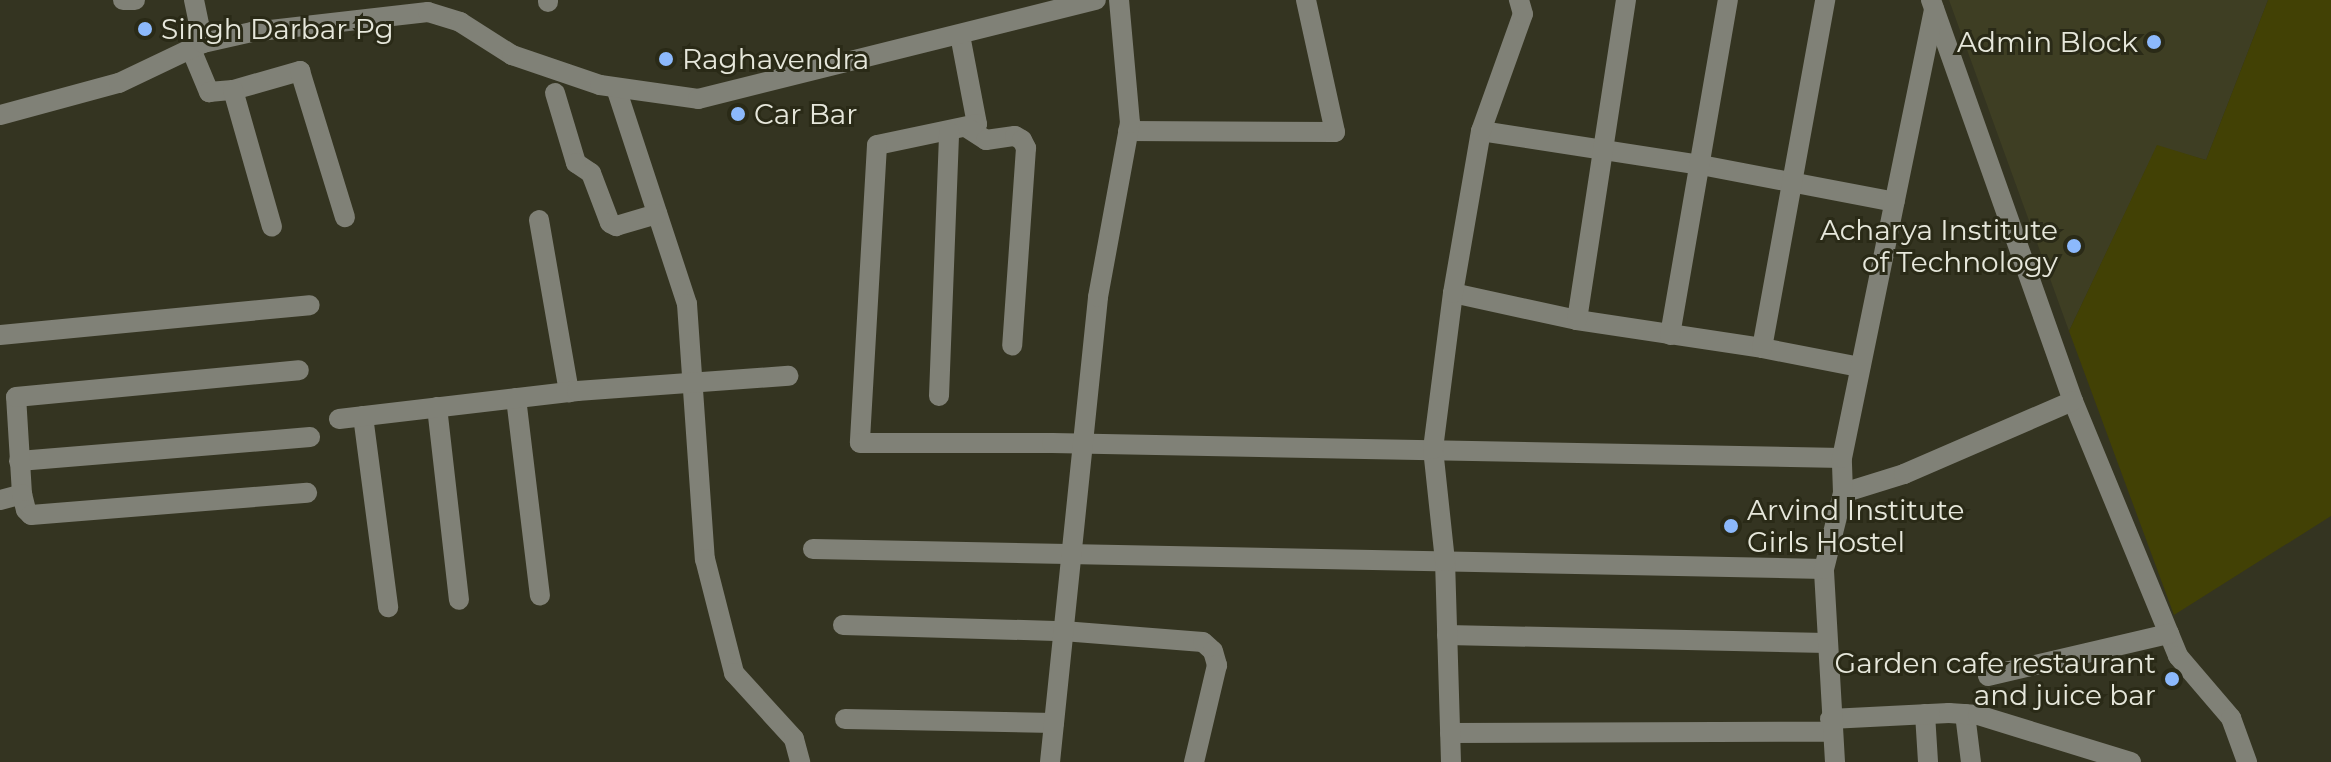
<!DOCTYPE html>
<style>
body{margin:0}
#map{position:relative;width:2331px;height:762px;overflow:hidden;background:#343421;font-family:Montserrat,sans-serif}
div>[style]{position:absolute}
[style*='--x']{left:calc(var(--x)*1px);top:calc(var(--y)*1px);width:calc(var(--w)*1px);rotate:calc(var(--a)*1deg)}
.built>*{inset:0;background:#3e3e23}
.green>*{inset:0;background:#424105}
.minor>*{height:20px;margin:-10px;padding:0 10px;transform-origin:10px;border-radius:10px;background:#808177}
.dots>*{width:22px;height:22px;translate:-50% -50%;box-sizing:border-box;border:4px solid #2a2a17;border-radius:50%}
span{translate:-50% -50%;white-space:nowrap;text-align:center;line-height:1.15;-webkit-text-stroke:6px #2a2a17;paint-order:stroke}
.poi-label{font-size:28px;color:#e6e7db}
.left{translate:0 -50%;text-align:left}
.right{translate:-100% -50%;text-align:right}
</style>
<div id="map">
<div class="built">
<div style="clip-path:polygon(1949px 0,2268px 0,2206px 160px,2157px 146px,2069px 331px)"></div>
</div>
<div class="green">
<div style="clip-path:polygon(2268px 0,2331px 0,2331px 516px,2174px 615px,2069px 331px,2157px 145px,2206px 160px)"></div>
</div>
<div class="minor">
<div style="--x:123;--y:0;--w:12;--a:0"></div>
<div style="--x:194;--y:0;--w:44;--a:78.2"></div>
<div style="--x:548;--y:0;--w:2;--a:90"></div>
<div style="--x:1931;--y:0;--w:425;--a:70.5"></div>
<div style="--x:2073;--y:401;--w:276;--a:67.6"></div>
<div style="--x:2178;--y:656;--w:82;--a:49.5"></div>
<div style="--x:2231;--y:718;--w:47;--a:70"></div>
<div style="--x:960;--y:35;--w:91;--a:79.2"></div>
<div style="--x:977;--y:124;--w:102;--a:168.1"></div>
<div style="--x:877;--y:145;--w:298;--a:93.3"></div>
<div style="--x:860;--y:443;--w:192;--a:0"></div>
<div style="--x:1052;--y:443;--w:790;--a:1.09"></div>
<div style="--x:191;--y:49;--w:47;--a:67.3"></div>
<div style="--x:209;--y:92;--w:24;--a:-5"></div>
<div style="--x:233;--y:90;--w:70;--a:-15.8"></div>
<div style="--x:300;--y:71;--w:153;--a:72.9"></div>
<div style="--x:616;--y:88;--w:227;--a:71.8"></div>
<div style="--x:687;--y:304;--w:256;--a:86"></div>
<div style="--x:705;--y:559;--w:118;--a:75.7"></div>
<div style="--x:734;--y:673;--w:89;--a:47.7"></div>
<div style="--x:794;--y:739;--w:24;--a:75"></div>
<div style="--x:233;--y:90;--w:142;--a:74.1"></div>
<div style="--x:555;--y:93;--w:73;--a:73.3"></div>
<div style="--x:576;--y:163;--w:18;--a:34"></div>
<div style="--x:591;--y:173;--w:53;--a:69.2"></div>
<div style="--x:610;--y:223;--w:7;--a:27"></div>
<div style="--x:616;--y:226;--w:43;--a:-16.3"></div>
<div style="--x:0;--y:115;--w:123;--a:-15.1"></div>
<div style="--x:119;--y:83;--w:93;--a:-25.5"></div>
<div style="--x:203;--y:43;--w:50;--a:-12.7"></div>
<div style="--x:252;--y:32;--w:177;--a:-6.5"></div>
<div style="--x:428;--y:12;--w:34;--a:17"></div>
<div style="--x:460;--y:22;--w:62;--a:32.4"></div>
<div style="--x:512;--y:55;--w:93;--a:18.8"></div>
<div style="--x:600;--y:85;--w:99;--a:8.1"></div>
<div style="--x:698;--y:99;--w:410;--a:-14"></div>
<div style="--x:966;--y:127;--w:24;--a:33"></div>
<div style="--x:986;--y:140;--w:29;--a:-8"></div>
<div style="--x:1015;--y:136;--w:8;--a:30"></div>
<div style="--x:1022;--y:140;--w:9;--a:63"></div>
<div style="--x:1026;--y:148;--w:198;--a:94"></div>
<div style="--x:1128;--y:131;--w:207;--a:0.3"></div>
<div style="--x:1335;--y:132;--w:135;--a:-102.4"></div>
<div style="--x:1481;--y:131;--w:223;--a:8.8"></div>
<div style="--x:1701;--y:165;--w:197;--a:10.8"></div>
<div style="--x:539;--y:220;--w:175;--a:80.1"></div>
<div style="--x:1453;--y:293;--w:127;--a:12.3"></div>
<div style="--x:1577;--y:320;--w:187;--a:8.6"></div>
<div style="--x:1762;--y:348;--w:100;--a:11"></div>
<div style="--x:1577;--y:320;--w:324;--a:-81.3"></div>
<div style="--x:0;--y:335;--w:311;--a:-5.5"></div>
<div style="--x:1670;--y:335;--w:340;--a:-80.2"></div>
<div style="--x:1762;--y:348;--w:354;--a:-79.7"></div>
<div style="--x:939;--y:396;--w:264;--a:-87.8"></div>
<div style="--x:516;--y:398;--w:199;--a:83.1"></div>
<div style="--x:437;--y:407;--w:194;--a:83.5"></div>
<div style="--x:363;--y:416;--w:193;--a:82.5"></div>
<div style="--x:339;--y:419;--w:240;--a:-6.7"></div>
<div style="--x:577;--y:391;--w:212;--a:-4.1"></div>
<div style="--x:19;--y:461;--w:292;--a:-4.7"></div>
<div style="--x:1843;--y:493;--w:64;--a:-17.3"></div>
<div style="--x:1904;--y:474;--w:184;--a:-23.4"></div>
<div style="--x:22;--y:494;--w:97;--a:-93.5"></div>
<div style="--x:16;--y:397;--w:284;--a:-5.4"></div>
<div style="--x:0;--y:500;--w:23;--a:-15"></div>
<div style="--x:22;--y:494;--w:16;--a:76"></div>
<div style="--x:26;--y:510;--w:7;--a:45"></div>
<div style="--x:31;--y:515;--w:277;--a:-4.6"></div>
<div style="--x:813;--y:549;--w:1011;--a:1.13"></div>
<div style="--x:843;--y:625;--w:220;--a:1.6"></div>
<div style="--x:1063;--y:631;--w:140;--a:4.5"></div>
<div style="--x:1203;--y:642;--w:13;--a:42"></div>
<div style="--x:1213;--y:651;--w:15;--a:74"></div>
<div style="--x:1217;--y:665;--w:100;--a:103.3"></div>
<div style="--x:1447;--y:635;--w:380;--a:1.2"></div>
<div style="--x:1988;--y:676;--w:186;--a:-13.1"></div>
<div style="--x:1925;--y:714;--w:48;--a:86.4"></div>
<div style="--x:1965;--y:714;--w:48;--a:82.9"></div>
<div style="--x:845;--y:719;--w:209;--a:1.1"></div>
<div style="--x:1830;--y:719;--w:119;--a:-2.9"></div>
<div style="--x:1949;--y:713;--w:29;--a:4"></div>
<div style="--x:1978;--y:715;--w:160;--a:17.1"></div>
<div style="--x:1450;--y:733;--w:381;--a:-0.2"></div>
<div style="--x:1050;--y:762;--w:467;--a:-84.1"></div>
<div style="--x:1098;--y:297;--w:177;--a:-79.6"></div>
<div style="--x:1130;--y:123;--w:123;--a:-95.1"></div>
<div style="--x:1451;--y:762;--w:201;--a:-91.7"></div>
<div style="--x:1445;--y:561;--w:113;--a:-96.1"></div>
<div style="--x:1433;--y:449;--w:157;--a:-82.7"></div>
<div style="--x:1453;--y:293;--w:164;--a:-80.2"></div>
<div style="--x:1481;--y:131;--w:124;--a:-70.3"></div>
<div style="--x:1523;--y:14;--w:15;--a:-106"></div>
<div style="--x:1835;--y:762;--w:193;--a:-93.3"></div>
<div style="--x:1824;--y:569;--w:78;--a:-76"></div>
<div style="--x:1843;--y:493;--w:35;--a:-92"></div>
<div style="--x:1842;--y:458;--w:458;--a:-78.4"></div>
</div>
<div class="dots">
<div style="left:145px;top:29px;background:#8cb9fc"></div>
<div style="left:2154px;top:42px;background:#8cb9fc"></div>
<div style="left:666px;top:59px;background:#8cb9fc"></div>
<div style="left:738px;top:114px;background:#8cb9fc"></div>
<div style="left:2074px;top:246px;background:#8cb9fc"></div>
<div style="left:1731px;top:526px;background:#8cb9fc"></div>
<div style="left:2172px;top:679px;background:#8cb9fc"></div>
</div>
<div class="poi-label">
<span class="left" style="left:161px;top:29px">Singh Darbar Pg</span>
<span class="right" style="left:2138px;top:42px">Admin Block</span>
<span class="left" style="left:682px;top:59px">Raghavendra</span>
<span class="left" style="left:754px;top:114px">Car Bar</span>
<span class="right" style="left:2058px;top:246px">Acharya Institute<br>of Technology</span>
<span class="left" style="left:1747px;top:526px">Arvind Institute<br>Girls Hostel</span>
<span class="right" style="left:2156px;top:679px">Garden cafe restaurant<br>and juice bar</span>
</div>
</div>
